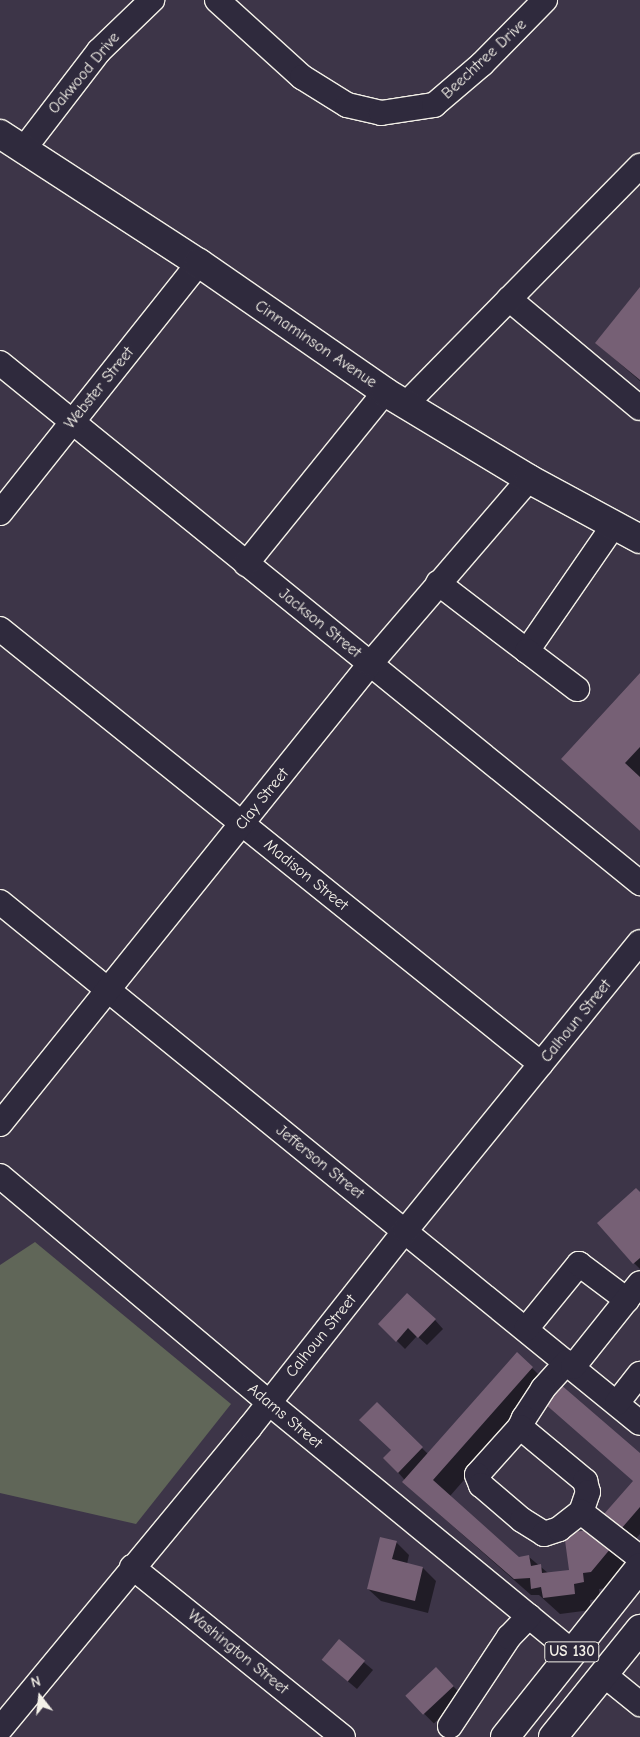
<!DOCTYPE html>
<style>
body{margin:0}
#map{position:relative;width:640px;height:1737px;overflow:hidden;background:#3d3548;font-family:"Comic Neue",sans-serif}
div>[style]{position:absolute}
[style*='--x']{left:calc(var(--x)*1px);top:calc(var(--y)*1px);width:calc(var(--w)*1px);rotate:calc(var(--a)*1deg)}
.green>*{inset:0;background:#606658}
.shadow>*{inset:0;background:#0007;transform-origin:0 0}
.building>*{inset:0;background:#766075;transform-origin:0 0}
.roads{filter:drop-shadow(1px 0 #f4f1e8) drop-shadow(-1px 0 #f4f1e8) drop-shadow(0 1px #f4f1e8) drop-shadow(0 -1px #f4f1e8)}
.minor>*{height:24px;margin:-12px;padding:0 12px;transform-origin:12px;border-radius:12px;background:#2f2a3d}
.major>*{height:28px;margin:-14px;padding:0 14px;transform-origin:14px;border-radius:14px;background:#2f2a3d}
.highway>*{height:28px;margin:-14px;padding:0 14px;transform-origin:14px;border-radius:14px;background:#2f2a3d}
span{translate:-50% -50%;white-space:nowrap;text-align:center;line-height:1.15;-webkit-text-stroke:4px #2f2a3d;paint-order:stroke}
.shield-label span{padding:1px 4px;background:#2f2a3d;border:1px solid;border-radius:4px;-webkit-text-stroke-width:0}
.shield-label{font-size:15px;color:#f4f1e8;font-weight:700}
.street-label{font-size:16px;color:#f4f1e8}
.north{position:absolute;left:15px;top:1672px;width:50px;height:50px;-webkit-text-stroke:4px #2f2a3d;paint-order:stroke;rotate:344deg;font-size:14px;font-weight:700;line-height:20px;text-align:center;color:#f4f1e8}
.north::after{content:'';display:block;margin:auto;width:18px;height:22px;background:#f4f1e8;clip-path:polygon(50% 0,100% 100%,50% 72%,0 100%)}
</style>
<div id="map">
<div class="green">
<div style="clip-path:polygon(35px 1242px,231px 1404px,136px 1524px,0 1493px,0 1265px)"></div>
</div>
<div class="shadow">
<div style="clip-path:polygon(640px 289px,640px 381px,596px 343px)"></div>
<div style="clip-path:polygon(640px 675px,640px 831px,562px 759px)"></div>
<div style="clip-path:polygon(640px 1194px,640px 1269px,634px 1263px)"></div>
<div style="clip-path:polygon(435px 1320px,443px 1329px,427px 1345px,417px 1336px,405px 1349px,380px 1324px)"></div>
<div style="clip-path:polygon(532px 1368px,548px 1384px,450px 1496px,518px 1558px,529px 1557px,548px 1573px,570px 1571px,566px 1534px,610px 1549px,627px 1566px,607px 1588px,599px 1589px,600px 1599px,590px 1600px,591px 1610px,560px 1614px,539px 1595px,531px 1595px,421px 1498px,385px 1458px,392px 1450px,377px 1404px,428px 1454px)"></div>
<div style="clip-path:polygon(640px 1455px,640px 1534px,634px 1541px,618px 1527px,634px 1482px)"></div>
<div style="clip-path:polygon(396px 1542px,409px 1555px,407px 1564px,423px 1568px,436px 1581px,428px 1613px,381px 1601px,368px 1589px)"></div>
<div style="clip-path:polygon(339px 1641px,373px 1670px,357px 1689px,332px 1668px)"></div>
<div style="left:436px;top:1669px;width:37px;height:40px;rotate:45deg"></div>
</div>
<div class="building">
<div style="clip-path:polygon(640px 287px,640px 380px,595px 343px)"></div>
<div style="clip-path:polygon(640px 673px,640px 747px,625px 763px,640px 777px,640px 831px,561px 759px)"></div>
<div style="clip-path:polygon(636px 1188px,640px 1192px,640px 1258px,633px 1264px,597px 1223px)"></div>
<div style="clip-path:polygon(407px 1293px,436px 1319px,418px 1338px,408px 1328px,396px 1342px,378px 1324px)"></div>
<div style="clip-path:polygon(517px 1352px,533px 1367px,433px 1480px,519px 1557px,529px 1555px,531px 1566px,541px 1564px,542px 1573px,569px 1570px,564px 1533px,590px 1530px,611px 1548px,591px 1572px,583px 1573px,584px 1582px,574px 1584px,575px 1594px,543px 1598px,541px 1587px,531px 1589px,530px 1578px,514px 1579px,402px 1482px)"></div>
<div style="clip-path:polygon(560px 1384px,640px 1453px,640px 1507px,621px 1529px,604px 1514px,633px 1481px,544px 1403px)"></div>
<div style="clip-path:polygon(377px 1402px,423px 1447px,398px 1473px,383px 1458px,391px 1450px,359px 1420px)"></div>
<div style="clip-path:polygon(380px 1537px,397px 1541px,392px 1559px,423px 1567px,415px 1601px,367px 1589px)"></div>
<div style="left:339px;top:1639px;width:34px;height:27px;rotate:40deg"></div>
<div style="left:436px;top:1667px;width:26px;height:42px;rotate:47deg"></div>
</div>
<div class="roads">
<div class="minor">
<div style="--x:217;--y:0;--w:115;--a:42.2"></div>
<div style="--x:302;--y:77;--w:53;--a:31.9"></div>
<div style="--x:347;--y:105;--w:35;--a:13"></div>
<div style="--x:381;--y:113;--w:54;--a:-8.6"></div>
<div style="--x:434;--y:105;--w:63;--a:-40.5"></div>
<div style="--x:482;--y:64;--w:90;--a:-45.5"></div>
<div style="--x:23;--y:150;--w:125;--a:-52.5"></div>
<div style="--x:99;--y:51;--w:74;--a:-43.9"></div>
<div style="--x:509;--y:299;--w:170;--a:39.8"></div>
<div style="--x:0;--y:363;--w:825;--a:39.09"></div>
<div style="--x:406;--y:404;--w:334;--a:-45.5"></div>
<div style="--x:0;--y:513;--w:320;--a:-51.5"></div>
<div style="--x:246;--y:564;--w:221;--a:-51.1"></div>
<div style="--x:438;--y:583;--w:112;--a:37.4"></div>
<div style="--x:527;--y:651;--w:153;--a:-55.4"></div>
<div style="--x:0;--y:629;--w:694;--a:38.8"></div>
<div style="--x:527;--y:651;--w:63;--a:37.2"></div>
<div style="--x:0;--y:902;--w:825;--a:39.15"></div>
<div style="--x:0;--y:1124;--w:590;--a:-51.19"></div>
<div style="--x:370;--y:664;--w:244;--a:-49.3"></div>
<div style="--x:0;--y:1176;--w:351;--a:40.1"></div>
<div style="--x:268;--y:1402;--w:394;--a:39.4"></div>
<div style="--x:526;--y:1329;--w:84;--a:-50.8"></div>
<div style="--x:579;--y:1264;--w:60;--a:36.9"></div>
<div style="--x:567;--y:1362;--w:36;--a:132"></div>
<div style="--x:543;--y:1389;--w:35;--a:123"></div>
<div style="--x:524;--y:1418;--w:10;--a:114"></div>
<div style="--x:520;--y:1427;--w:85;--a:39.7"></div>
<div style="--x:585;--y:1481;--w:11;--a:75"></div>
<div style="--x:588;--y:1492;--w:21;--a:109"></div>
<div style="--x:581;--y:1512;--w:75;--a:37.9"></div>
<div style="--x:573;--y:1367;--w:107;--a:-51.4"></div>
<div style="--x:617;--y:1403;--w:37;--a:-52"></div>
<div style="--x:520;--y:1427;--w:64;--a:131.9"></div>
<div style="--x:477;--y:1475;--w:11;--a:68"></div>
<div style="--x:481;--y:1485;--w:54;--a:40.5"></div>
<div style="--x:522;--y:1520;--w:26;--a:32"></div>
<div style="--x:544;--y:1534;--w:16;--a:-18"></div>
<div style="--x:559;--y:1529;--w:28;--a:-38"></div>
<div style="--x:132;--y:1567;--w:271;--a:38.9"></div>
<div style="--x:603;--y:1674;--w:48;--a:39"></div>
<div style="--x:450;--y:1726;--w:107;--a:-56.5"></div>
<div style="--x:509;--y:1637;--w:29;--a:-46"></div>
<div style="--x:1;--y:1728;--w:391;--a:-50.4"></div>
<div style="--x:250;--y:1427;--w:250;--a:-51.7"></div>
<div style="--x:405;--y:1231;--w:372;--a:-50.9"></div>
</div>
<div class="major">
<div style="--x:0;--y:134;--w:237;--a:33"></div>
<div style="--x:199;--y:263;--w:226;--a:34.7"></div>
<div style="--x:385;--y:392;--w:168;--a:31.1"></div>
<div style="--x:529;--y:479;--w:126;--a:28.4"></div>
</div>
<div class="highway">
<div style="--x:505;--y:1737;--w:217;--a:-51.5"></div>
<div style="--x:553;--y:1737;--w:139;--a:-51.1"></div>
</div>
</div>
<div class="shield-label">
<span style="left:572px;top:1652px">US 130</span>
</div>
<div class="street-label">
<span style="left:484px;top:59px;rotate:-43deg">Beechtree Drive</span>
<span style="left:84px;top:73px;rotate:-50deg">Oakwood Drive</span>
<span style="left:316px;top:344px;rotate:34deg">Cinnaminson Avenue</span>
<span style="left:99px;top:388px;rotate:-51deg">Webster Street</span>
<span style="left:320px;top:623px;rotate:39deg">Jackson Street</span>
<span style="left:262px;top:799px;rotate:-51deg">Clay Street</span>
<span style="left:306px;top:875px;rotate:39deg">Madison Street</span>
<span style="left:576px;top:1021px;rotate:-51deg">Calhoun Street</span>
<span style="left:320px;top:1162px;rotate:39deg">Jefferson Street</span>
<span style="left:321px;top:1336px;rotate:-51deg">Calhoun Street</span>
<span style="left:285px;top:1416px;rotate:40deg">Adams Street</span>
<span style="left:238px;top:1652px;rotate:39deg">Washington Street</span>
</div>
<div class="north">N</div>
</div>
